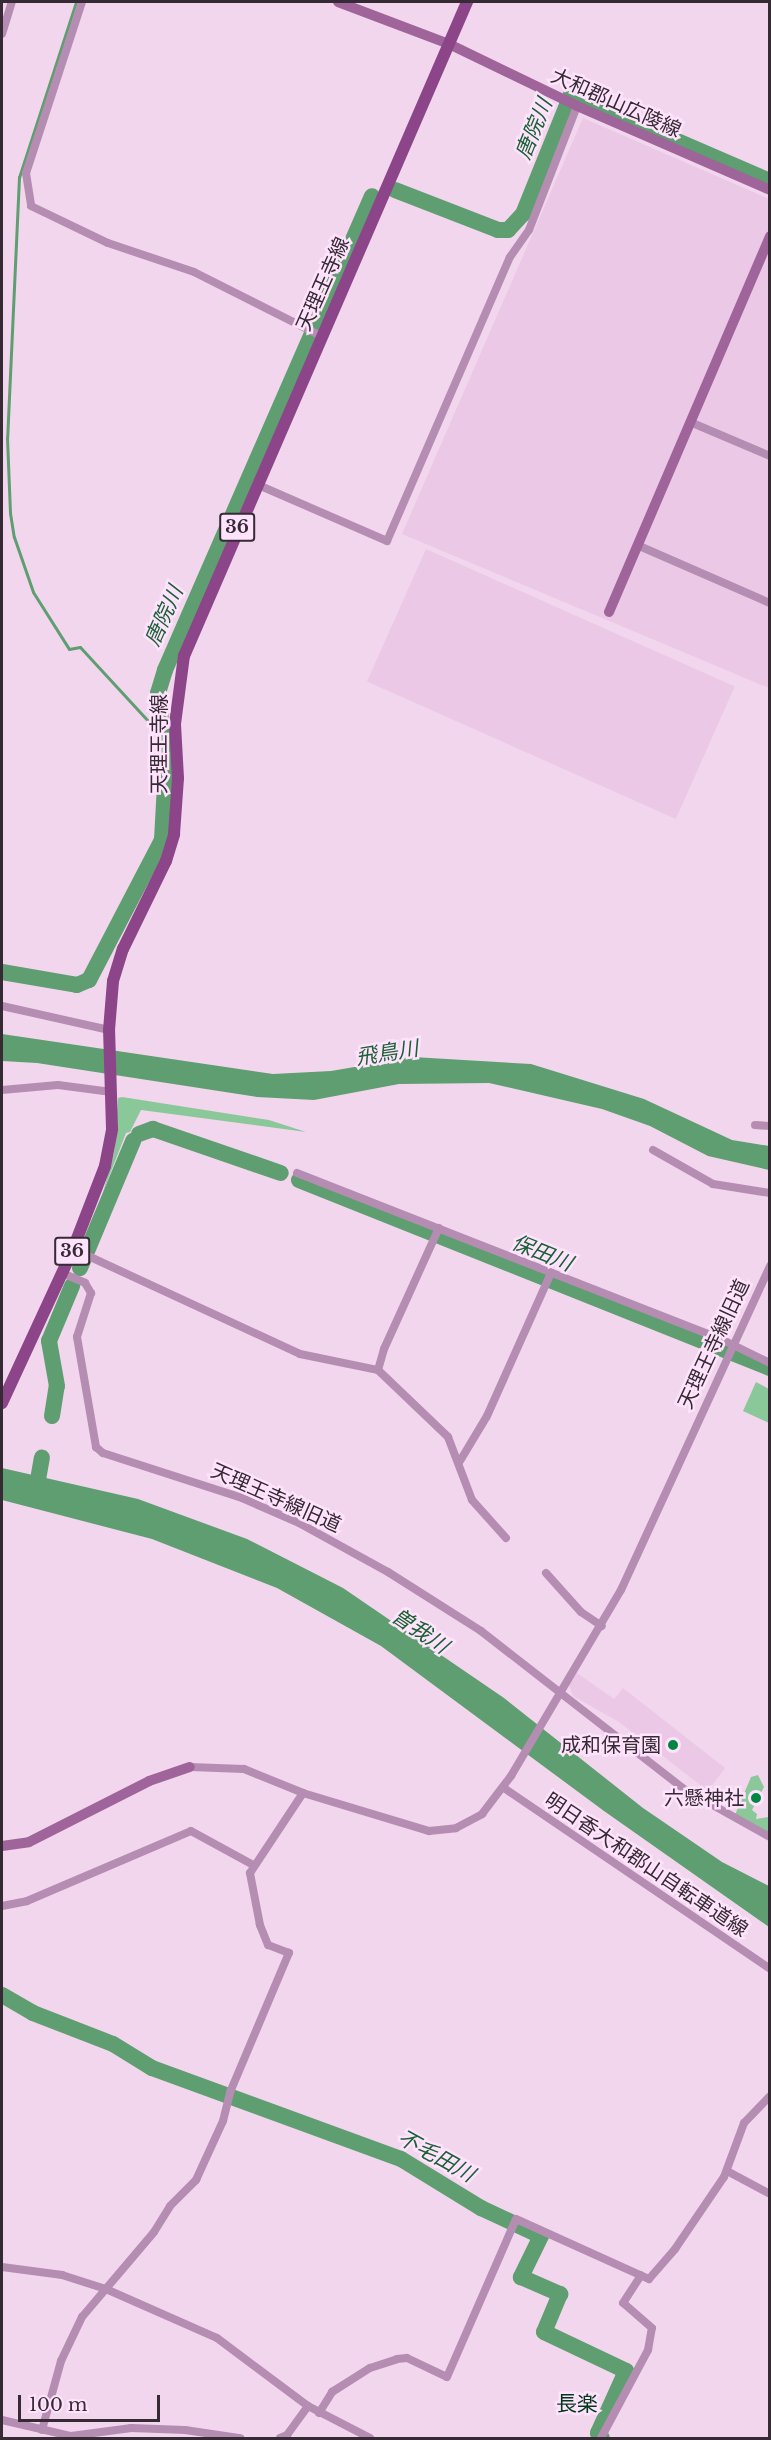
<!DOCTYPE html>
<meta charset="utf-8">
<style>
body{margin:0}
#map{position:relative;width:771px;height:2440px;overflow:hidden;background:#f2d6ee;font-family:"Libre Baskerville","Noto Sans JP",serif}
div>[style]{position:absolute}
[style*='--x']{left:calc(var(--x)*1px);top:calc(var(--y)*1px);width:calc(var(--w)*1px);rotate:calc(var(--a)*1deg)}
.built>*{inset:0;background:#eac8e6;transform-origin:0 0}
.green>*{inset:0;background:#8ac89a}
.water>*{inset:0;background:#5f9e70}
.stream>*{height:3px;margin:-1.5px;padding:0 1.5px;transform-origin:1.5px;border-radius:1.5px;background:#5f9e70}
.river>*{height:16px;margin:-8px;padding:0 8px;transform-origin:8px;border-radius:8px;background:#5f9e70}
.street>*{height:8px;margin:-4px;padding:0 4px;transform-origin:4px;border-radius:4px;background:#b68db2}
.secondary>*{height:10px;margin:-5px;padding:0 5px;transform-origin:5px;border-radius:5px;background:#9f649a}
.primary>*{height:12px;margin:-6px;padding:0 6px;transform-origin:6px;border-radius:6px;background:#8d4589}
.dots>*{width:16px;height:16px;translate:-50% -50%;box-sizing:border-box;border:3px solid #ffe3fc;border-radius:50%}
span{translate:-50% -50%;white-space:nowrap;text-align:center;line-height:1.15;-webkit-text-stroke:5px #ffe3fc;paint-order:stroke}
.shield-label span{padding:2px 4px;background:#ffe3fc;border:2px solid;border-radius:4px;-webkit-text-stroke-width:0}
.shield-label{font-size:18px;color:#362b35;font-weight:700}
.street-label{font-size:20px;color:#362b35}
.poi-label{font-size:20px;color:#362b35}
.right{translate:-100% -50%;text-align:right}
.water-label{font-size:21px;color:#1a6134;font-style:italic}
.neighbourhood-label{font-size:21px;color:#003919}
.frame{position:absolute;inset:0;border:3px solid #362b35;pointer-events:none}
.scale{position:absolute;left:18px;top:2395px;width:142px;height:27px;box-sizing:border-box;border:3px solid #362b35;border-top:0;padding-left:8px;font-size:18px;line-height:21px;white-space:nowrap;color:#362b35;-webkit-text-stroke:4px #ffe3fc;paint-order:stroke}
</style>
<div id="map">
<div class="built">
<div style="clip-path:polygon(583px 118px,769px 199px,769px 688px,402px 534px)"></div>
<div style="left:426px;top:549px;width:338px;height:145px;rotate:24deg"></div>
<div style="clip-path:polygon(577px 1673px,614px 1699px,623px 1688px,725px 1768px,708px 1791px,619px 1722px,573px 1696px,569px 1685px)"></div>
</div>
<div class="green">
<div style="clip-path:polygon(122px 1097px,269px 1120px,306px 1132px,141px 1110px,130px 1132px,126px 1133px,103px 1192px,114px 1153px,118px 1098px)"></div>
<div style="clip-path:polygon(756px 1382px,769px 1389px,769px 1423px,743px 1411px)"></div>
<div style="clip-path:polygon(758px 1775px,764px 1787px,752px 1810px,757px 1814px,756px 1819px,769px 1817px,769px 1833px,735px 1815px,751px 1777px)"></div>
</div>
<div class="water">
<div style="clip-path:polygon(2px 1034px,273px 1074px,331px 1071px,413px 1057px,531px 1064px,644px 1099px,732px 1140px,769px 1146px,769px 1170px,708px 1156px,650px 1126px,602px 1109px,489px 1083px,399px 1084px,314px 1100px,257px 1097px,37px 1063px,2px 1061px)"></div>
<div style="clip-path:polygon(2px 1468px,138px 1499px,247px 1539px,343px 1588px,504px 1698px,643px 1808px,722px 1862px,769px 1886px,769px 1927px,604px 1811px,381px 1646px,277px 1588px,152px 1539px,2px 1500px)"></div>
</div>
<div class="stream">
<div style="--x:76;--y:2;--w:184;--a:108"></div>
<div style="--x:19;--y:177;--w:261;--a:92.6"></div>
<div style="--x:7;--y:438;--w:75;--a:87.7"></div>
<div style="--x:10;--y:513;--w:24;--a:81"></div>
<div style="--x:14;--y:537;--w:58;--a:70.9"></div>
<div style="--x:33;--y:592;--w:67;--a:57.7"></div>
<div style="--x:69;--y:649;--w:11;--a:-10"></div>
<div style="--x:80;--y:647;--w:118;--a:47.4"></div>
</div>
<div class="river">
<div style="--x:395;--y:190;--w:110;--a:21.2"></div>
<div style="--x:498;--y:230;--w:10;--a:0"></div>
<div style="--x:508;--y:230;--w:22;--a:-47"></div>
<div style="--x:523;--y:214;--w:128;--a:-68"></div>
<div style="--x:571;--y:95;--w:217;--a:23.4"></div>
<div style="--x:2;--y:972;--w:76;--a:9.8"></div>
<div style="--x:77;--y:985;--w:13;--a:-23"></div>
<div style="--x:89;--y:980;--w:158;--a:-62.5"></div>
<div style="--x:162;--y:840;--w:74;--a:-86.9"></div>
<div style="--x:166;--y:766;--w:73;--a:-96.3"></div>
<div style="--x:158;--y:693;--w:24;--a:-73"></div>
<div style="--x:165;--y:670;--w:517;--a:-66.41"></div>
<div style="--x:139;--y:1134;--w:15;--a:-20"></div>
<div style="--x:153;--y:1129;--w:135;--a:19"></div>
<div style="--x:299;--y:1180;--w:507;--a:21.76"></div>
<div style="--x:80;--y:1268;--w:138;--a:-67.3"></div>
<div style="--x:52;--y:1416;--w:30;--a:-81"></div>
<div style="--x:57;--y:1386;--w:46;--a:-100.1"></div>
<div style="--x:49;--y:1341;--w:60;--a:-67.3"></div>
<div style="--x:36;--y:1491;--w:34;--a:-80"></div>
<div style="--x:2;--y:1995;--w:36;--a:30"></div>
<div style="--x:33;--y:2013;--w:86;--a:21.2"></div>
<div style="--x:113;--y:2044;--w:46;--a:31.6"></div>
<div style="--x:152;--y:2068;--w:265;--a:20.1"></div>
<div style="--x:401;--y:2159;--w:94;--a:31.5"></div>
<div style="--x:481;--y:2208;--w:66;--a:25"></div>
<div style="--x:541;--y:2236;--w:46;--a:116"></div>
<div style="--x:521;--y:2277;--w:43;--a:23.6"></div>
<div style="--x:560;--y:2294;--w:41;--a:112.8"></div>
<div style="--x:544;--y:2332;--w:91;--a:25.4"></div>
<div style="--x:626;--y:2371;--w:68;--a:114.3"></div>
<div style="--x:598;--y:2433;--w:6;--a:51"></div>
</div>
<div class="street">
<div style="--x:82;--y:2;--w:180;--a:108.1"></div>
<div style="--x:26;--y:173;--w:33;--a:81"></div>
<div style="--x:31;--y:206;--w:85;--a:25.7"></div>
<div style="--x:108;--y:243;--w:91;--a:18.6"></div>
<div style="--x:194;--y:272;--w:142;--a:26.7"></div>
<div style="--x:2;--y:34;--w:34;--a:-73"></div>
<div style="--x:690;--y:422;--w:87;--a:23"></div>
<div style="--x:256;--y:484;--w:143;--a:23.5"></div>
<div style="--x:387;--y:541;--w:309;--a:-66.6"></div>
<div style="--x:510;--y:257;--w:33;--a:-55"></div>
<div style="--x:529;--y:230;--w:133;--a:-68.8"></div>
<div style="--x:637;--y:545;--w:145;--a:23.6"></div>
<div style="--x:2;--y:1006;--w:110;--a:12.6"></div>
<div style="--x:2;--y:1090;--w:56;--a:-5.1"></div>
<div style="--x:58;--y:1085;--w:54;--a:7.4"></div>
<div style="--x:755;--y:1125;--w:15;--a:4"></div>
<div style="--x:653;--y:1150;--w:69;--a:29.5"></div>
<div style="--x:713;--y:1184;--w:58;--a:9"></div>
<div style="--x:297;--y:1173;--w:460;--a:21.4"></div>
<div style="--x:725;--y:1341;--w:50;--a:26.1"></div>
<div style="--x:73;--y:1249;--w:250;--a:24.8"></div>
<div style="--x:300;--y:1354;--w:80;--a:11.6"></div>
<div style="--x:378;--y:1370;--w:97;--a:43.7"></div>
<div style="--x:448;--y:1437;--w:67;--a:69.1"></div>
<div style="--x:472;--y:1500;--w:51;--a:48.2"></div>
<div style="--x:62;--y:1273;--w:25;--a:23"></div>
<div style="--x:85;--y:1283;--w:12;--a:59"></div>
<div style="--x:91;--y:1293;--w:46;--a:107.7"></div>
<div style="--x:77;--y:1337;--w:112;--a:80.2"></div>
<div style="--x:96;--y:1447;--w:9;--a:41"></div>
<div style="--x:103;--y:1453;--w:146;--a:17.9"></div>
<div style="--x:242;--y:1498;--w:62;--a:23.7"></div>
<div style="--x:299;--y:1523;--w:102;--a:28.8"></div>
<div style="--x:388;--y:1572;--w:110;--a:32.4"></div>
<div style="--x:481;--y:1631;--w:257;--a:37.9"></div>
<div style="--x:684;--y:1789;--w:98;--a:29.2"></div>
<div style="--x:378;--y:1370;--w:22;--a:-74"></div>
<div style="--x:384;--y:1349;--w:133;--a:-65.6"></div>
<div style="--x:460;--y:1461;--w:52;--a:-59"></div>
<div style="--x:487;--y:1416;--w:157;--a:-65.9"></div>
<div style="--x:546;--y:1573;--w:52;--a:48.1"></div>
<div style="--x:581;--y:1612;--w:25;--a:34"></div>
<div style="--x:190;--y:1767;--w:54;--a:2.1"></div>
<div style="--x:244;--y:1769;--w:64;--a:22.1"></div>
<div style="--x:303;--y:1793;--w:132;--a:16.8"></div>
<div style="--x:429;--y:1831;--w:27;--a:-6"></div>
<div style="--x:456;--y:1828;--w:30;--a:-28"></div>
<div style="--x:482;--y:1814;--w:48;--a:-52.7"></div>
<div style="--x:511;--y:1776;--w:216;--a:-59.4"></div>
<div style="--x:621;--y:1590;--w:357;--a:-65.3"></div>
<div style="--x:504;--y:1788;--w:322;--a:34.2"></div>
<div style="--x:2;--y:1906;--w:25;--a:-11"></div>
<div style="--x:27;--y:1901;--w:178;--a:-23.1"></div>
<div style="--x:191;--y:1831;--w:71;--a:28.7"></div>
<div style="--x:727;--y:2171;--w:49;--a:28.1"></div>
<div style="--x:2;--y:2267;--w:61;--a:7.6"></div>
<div style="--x:62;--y:2275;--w:46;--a:17.7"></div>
<div style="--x:106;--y:2289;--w:121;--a:23.8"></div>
<div style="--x:217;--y:2338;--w:114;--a:36.8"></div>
<div style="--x:308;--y:2406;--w:70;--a:27.3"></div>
<div style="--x:319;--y:2413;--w:25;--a:-58"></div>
<div style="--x:332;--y:2392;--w:45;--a:-32.3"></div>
<div style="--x:370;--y:2368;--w:28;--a:-18"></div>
<div style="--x:397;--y:2359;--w:10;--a:-6"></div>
<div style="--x:407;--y:2358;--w:44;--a:25.4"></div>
<div style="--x:447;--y:2377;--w:172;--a:-66.4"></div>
<div style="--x:516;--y:2219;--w:146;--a:24.3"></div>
<div style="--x:649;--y:2279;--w:40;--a:-49"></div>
<div style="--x:675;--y:2249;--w:87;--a:-55.8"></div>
<div style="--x:724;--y:2177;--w:58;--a:-69.7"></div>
<div style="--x:744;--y:2123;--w:37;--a:-46"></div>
<div style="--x:2;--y:2420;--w:71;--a:13.1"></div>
<div style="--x:71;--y:2436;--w:61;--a:-7.6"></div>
<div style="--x:131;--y:2428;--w:54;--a:2.1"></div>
<div style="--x:185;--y:2430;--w:56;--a:8.3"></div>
<div style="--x:42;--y:2430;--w:72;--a:-74.6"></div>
<div style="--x:61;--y:2361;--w:49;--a:-64.5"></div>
<div style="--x:82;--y:2317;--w:111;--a:-49.7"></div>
<div style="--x:154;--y:2232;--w:31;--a:-58"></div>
<div style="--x:170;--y:2206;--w:37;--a:-45"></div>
<div style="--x:196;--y:2180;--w:65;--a:-65.4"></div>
<div style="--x:223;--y:2121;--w:32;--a:-76"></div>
<div style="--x:231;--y:2090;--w:149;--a:-67.1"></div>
<div style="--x:289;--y:1953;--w:22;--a:-159"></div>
<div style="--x:268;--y:1945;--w:22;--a:-112"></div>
<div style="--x:260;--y:1925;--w:53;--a:-100.9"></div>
<div style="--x:250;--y:1873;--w:96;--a:-56.5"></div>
<div style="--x:280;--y:2438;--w:8;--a:-23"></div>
<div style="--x:287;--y:2435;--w:36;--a:-54"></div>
<div style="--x:601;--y:2438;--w:100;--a:-61.9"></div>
<div style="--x:648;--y:2350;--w:22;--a:-80"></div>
<div style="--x:652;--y:2328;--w:38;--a:-139"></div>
<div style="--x:623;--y:2303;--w:33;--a:-57"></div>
</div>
<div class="secondary">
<div style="--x:338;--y:2;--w:119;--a:20.7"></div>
<div style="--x:449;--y:44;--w:142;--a:25.8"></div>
<div style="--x:577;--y:106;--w:210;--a:23.5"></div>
<div style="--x:609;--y:612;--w:409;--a:-66.8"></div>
<div style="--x:2;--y:1846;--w:27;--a:-8"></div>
<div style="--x:29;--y:1842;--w:135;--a:-26.9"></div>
<div style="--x:149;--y:1781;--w:43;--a:-18.9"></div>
</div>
<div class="primary">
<div style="--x:2;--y:1403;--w:170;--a:-65.2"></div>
<div style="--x:73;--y:1249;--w:89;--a:-68.9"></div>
<div style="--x:105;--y:1166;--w:38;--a:-79"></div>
<div style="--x:112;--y:1129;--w:99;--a:-91.7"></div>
<div style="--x:109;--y:1030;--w:49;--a:-85.3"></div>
<div style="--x:113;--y:981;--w:34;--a:-73"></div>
<div style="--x:123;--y:949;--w:98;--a:-64"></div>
<div style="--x:166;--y:861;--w:28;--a:-73"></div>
<div style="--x:174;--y:834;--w:56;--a:-85.9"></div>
<div style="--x:178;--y:778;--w:54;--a:-93.2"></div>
<div style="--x:175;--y:724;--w:69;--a:-82.5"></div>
<div style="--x:184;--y:656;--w:713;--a:-66.6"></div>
</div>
<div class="dots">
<div style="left:673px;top:1745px;background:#008642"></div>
<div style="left:756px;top:1798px;background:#008642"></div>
</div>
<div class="shield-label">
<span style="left:237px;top:527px">36</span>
<span style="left:72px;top:1251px">36</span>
</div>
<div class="street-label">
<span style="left:616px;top:103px;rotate:24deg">大和郡山広陵線</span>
<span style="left:323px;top:284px;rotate:-66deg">天理王寺線</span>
<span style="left:159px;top:744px;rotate:-90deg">天理王寺線</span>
<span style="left:714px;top:1344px;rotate:-65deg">天理王寺線旧道</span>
<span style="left:276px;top:1498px;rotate:24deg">天理王寺線旧道</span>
<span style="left:646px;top:1865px;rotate:34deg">明日香大和郡山自転車道線</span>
</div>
<div class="poi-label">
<span class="right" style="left:661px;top:1745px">成和保育園</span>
<span class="right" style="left:744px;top:1798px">六懸神社</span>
</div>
<div class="water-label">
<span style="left:534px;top:129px;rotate:-68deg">唐院川</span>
<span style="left:164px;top:616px;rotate:-66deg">唐院川</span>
<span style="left:387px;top:1053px;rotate:-9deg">飛鳥川</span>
<span style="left:542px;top:1253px;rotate:22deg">保田川</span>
<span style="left:420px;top:1631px;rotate:34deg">曽我川</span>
<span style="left:436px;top:2156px;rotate:29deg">不毛田川</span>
</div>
<div class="neighbourhood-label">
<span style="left:577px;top:2404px">長楽</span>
</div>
<div class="frame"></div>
<div class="scale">100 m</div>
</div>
